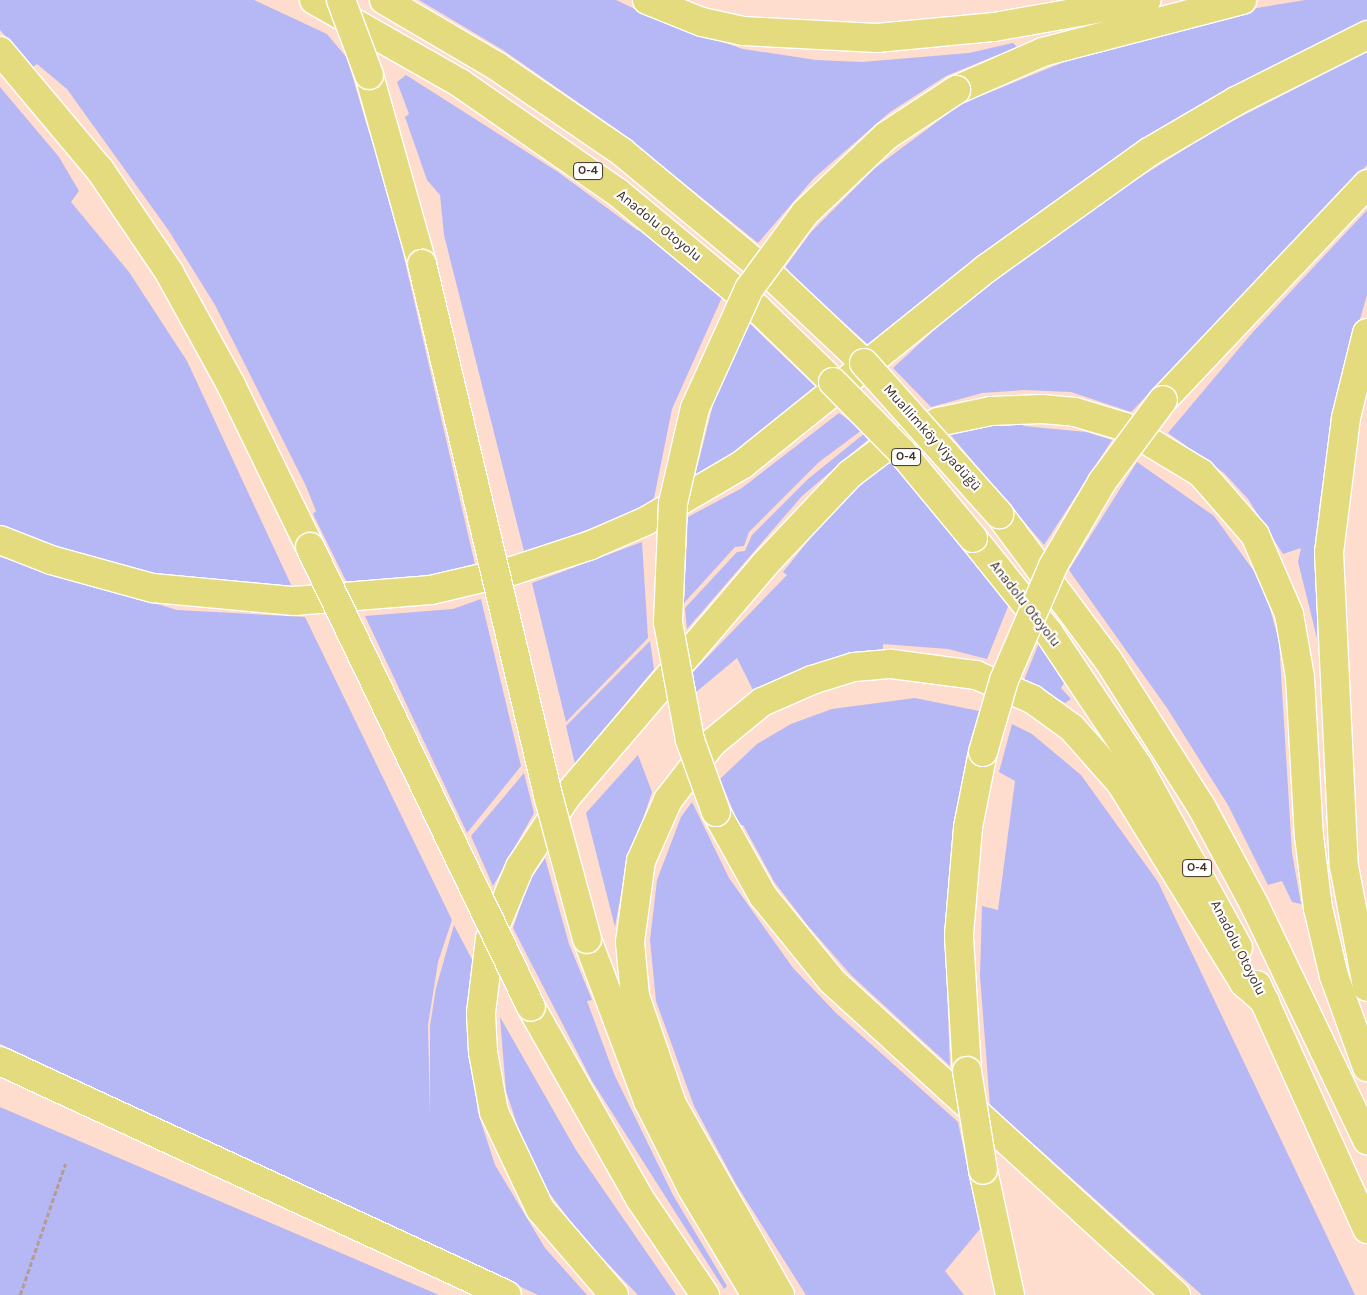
<!DOCTYPE html>
<meta charset="utf-8">
<style>
body{margin:0}
#map{position:relative;width:1367px;height:1295px;overflow:hidden;background:#fedcce;font-family:Karla,sans-serif}
div>[style]{position:absolute}
[style*='--x']{left:calc(var(--x)*1px);top:calc(var(--y)*1px);width:calc(var(--w)*1px);rotate:calc(var(--a)*1deg)}
.green>*{inset:0;background:#b6b7f5}
.path>*{height:2.5px;margin-top:-1.25px;transform-origin:0;background:repeating-linear-gradient(90deg,#b79b90 0 5px,transparent 0 7.5px)}
.roads{filter:drop-shadow(1px 0 #fff) drop-shadow(-1px 0 #fff) drop-shadow(0 1px #fff) drop-shadow(0 -1px #fff)}
.motorway>*{height:28px;margin:-14px;padding:0 14px;transform-origin:14px;border-radius:14px;background:#e4db7f}
.bridges{filter:drop-shadow(1px 0 #fff) drop-shadow(-1px 0 #fff) drop-shadow(0 1px #fff) drop-shadow(0 -1px #fff)}
.motorway-bridge>*{height:28px;margin:-14px;padding:0 14px;transform-origin:14px;border-radius:14px;background:#e4db7f}
span{translate:-50% -50%;white-space:nowrap;text-align:center;line-height:1.15;-webkit-text-stroke:4px #fff;paint-order:stroke}
.shield-label span{padding:1px 4px;background:#fff;border:1px solid;border-radius:4px;-webkit-text-stroke-width:0}
.shield-label{font-size:12px;color:#403029;font-weight:700}
.street-label{font-size:14px;color:#403029}
</style>
<div id="map">
<div class="green">
<div style="clip-path:polygon(0 0,254px 0,327px 34px,347px 58px,369px 133px,375px 132px,476px 569px,350px 589px,313px 514px,316px 511px,306px 486px,215px 305px,169px 231px,67px 89px,37px 64px,33px 67px,0 30px)"></div>
<div style="clip-path:polygon(419px 0,616px 0,660px 21px,743px 49px,816px 60px,862px 62px,969px 53px,1013px 43px,1017px 47px,946px 76px,890px 112px,814px 178px,758px 243px,619px 131px,503px 50px)"></div>
<div style="clip-path:polygon(1305px 0,1367px 0,1367px 22px,1096px 172px,873px 349px,784px 269px,811px 232px,875px 168px,961px 104px,1074px 58px,1197px 18px)"></div>
<div style="clip-path:polygon(1367px 52px,1367px 165px,1131px 412px,1071px 392px,1024px 390px,982px 393px,931px 407px,893px 368px,955px 311px,1099px 203px,1217px 129px)"></div>
<div style="clip-path:polygon(406px 75px,558px 172px,637px 230px,647px 232px,723px 295px,672px 409px,653px 503px,525px 555px,444px 235px,440px 195px,427px 180px,405px 117px,409px 114px,397px 82px)"></div>
<div style="clip-path:polygon(0 87px,59px 157px,79px 191px,71px 202px,129px 272px,187px 361px,293px 589px,165px 577px,105px 565px,0 528px)"></div>
<div style="clip-path:polygon(1367px 210px,1367px 295px,1337px 398px,1319px 507px,1317px 638px,1298px 562px,1301px 548px,1283px 554px,1248px 499px,1224px 473px,1168px 433px,1253px 332px)"></div>
<div style="clip-path:polygon(748px 322px,821px 392px,693px 484px,717px 389px)"></div>
<div style="clip-path:polygon(839px 413px,862px 430px,819px 462px,749px 532px,744px 546px,735px 547px,684px 603px,688px 517px,742px 488px)"></div>
<div style="clip-path:polygon(1024px 420px,1023px 426px,1086px 432px,1112px 440px,1044px 545px,949px 433px,982px 422px)"></div>
<div style="clip-path:polygon(865px 433px,870px 438px,802px 496px,687px 629px,685px 608px,737px 552px,745px 551px,752px 535px,808px 479px)"></div>
<div style="clip-path:polygon(886px 459px,929px 502px,1009px 604px,987px 659px,948px 649px,883px 644px,883px 650px,834px 659px,753px 690px,737px 658px,695px 693px,690px 675px,787px 575px,783px 572px,855px 483px)"></div>
<div style="clip-path:polygon(1137px 462px,1214px 516px,1256px 574px,1270px 609px,1279px 641px,1292px 853px,1301px 904px,1292px 902px,1282px 881px,1268px 885px,1228px 805px,1167px 708px,1069px 570px)"></div>
<div style="clip-path:polygon(642px 542px,648px 638px,566px 722px,532px 583px)"></div>
<div style="clip-path:polygon(0 557px,177px 610px,305px 617px,452px 920px,438px 962px,428px 1025px,430px 1116px,430px 1026px,436px 988px,454px 925px,478px 971px,471px 1060px,478px 1113px,495px 1165px,545px 1248px,587px 1295px,538px 1295px,0 1044px)"></div>
<div style="clip-path:polygon(481px 599px,521px 766px,467px 833px,365px 616px,453px 609px)"></div>
<div style="clip-path:polygon(650px 641px,654px 669px,575px 764px,566px 726px)"></div>
<div style="clip-path:polygon(1039px 643px,1064px 683px,1061px 688px,1071px 699px,1065px 703px,1024px 680px)"></div>
<div style="clip-path:polygon(915px 698px,979px 711px,966px 758px,951px 850px,946px 966px,950px 1066px,851px 975px,809px 927px,775px 883px,743px 825px,739px 825px,720px 779px,757px 744px,791px 724px,832px 709px)"></div>
<div style="clip-path:polygon(1012px 724px,1032px 734px,1081px 775px,1158px 882px,1355px 1295px,1202px 1295px,990px 1105px,980px 976px,982px 906px,998px 910px,1015px 781px,999px 772px)"></div>
<div style="clip-path:polygon(638px 755px,652px 792px,624px 876px,615px 927px,586px 813px)"></div>
<div style="clip-path:polygon(524px 773px,534px 813px,493px 886px,471px 836px)"></div>
<div style="clip-path:polygon(692px 802px,729px 878px,793px 968px,836px 1013px,958px 1122px,980px 1229px,945px 1271px,964px 1295px,806px 1295px,736px 1184px,694px 1106px,656px 1001px,650px 940px,657px 880px,681px 817px)"></div>
<div style="clip-path:polygon(545px 858px,569px 944px,592px 1000px,587px 1001px,614px 1074px,673px 1195px,727px 1286px,724px 1289px,592px 1081px,513px 928px,529px 882px)"></div>
<div style="clip-path:polygon(500px 1017px,576px 1150px,676px 1295px,638px 1295px,585px 1240px,550px 1194px,525px 1148px,506px 1091px)"></div>
<div style="clip-path:polygon(0 1107px,439px 1295px,0 1295px)"></div>
</div>
<div class="path">
<div style="--x:20;--y:1295;--w:139;--a:-71"></div>
</div>
<div class="roads">
<div class="motorway">
<div style="--x:314;--y:0;--w:168;--a:29.6"></div>
<div style="--x:460;--y:83;--w:191;--a:34.8"></div>
<div style="--x:617;--y:192;--w:182;--a:39.6"></div>
<div style="--x:757;--y:308;--w:106;--a:44.2"></div>
<div style="--x:384;--y:0;--w:132;--a:30.4"></div>
<div style="--x:498;--y:67;--w:150;--a:34.4"></div>
<div style="--x:622;--y:152;--w:200;--a:39.7"></div>
<div style="--x:776;--y:280;--w:121;--a:43.3"></div>
<div style="--x:647;--y:0;--w:59;--a:21.8"></div>
<div style="--x:702;--y:22;--w:42;--a:12.4"></div>
<div style="--x:743;--y:31;--w:134;--a:3"></div>
<div style="--x:877;--y:38;--w:118;--a:-5.4"></div>
<div style="--x:994;--y:27;--w:155;--a:-10"></div>
<div style="--x:0;--y:51;--w:155;--a:50"></div>
<div style="--x:100;--y:170;--w:123;--a:55.9"></div>
<div style="--x:169;--y:272;--w:129;--a:61.2"></div>
<div style="--x:231;--y:385;--w:180;--a:64"></div>
<div style="--x:369;--y:75;--w:196;--a:74.3"></div>
<div style="--x:956;--y:90;--w:95;--a:-23.6"></div>
<div style="--x:1043;--y:52;--w:206;--a:-14.6"></div>
<div style="--x:1367;--y:333;--w:88;--a:103.9"></div>
<div style="--x:1346;--y:418;--w:135;--a:97.2"></div>
<div style="--x:1329;--y:552;--w:314;--a:87.3"></div>
<div style="--x:1344;--y:866;--w:123;--a:79.2"></div>
<div style="--x:1163;--y:400;--w:297;--a:-46.6"></div>
<div style="--x:999;--y:514;--w:182;--a:53.3"></div>
<div style="--x:1108;--y:660;--w:173;--a:57.5"></div>
<div style="--x:1201;--y:806;--w:111;--a:61.6"></div>
<div style="--x:1254;--y:904;--w:262;--a:64.4"></div>
<div style="--x:973;--y:538;--w:122;--a:51.3"></div>
<div style="--x:1049;--y:633;--w:160;--a:56.2"></div>
<div style="--x:1138;--y:766;--w:207;--a:61.1"></div>
<div style="--x:0;--y:540;--w:55;--a:21.4"></div>
<div style="--x:51;--y:560;--w:106;--a:15.4"></div>
<div style="--x:153;--y:588;--w:142;--a:5.3"></div>
<div style="--x:294;--y:601;--w:137;--a:-4.6"></div>
<div style="--x:431;--y:590;--w:83;--a:-13.2"></div>
<div style="--x:512;--y:571;--w:83;--a:-18.2"></div>
<div style="--x:591;--y:545;--w:60;--a:-23.6"></div>
<div style="--x:646;--y:521;--w:113;--a:-30.4"></div>
<div style="--x:743;--y:464;--w:313;--a:-38.8"></div>
<div style="--x:987;--y:268;--w:199;--a:-35.6"></div>
<div style="--x:1149;--y:152;--w:101;--a:-30.4"></div>
<div style="--x:1236;--y:101;--w:147;--a:-26.7"></div>
<div style="--x:716;--y:812;--w:96;--a:60.8"></div>
<div style="--x:763;--y:896;--w:109;--a:50.9"></div>
<div style="--x:832;--y:981;--w:466;--a:42.4"></div>
<div style="--x:587;--y:939;--w:173;--a:69.4"></div>
<div style="--x:648;--y:1101;--w:96;--a:63.4"></div>
<div style="--x:691;--y:1187;--w:126;--a:59"></div>
<div style="--x:1257;--y:985;--w:268;--a:65.7"></div>
<div style="--x:531;--y:1007;--w:221;--a:60.4"></div>
<div style="--x:640;--y:1199;--w:116;--a:55.9"></div>
<div style="--x:0;--y:1061;--w:558;--a:24.78"></div>
<div style="--x:967;--y:1071;--w:136;--a:-93.4"></div>
<div style="--x:959;--y:935;--w:108;--a:-85.2"></div>
<div style="--x:968;--y:827;--w:76;--a:-78.7"></div>
<div style="--x:983;--y:1170;--w:128;--a:77.8"></div>
<div style="--x:614;--y:1295;--w:113;--a:-130.7"></div>
<div style="--x:540;--y:1209;--w:107;--a:-115.4"></div>
<div style="--x:494;--y:1112;--w:61;--a:-100.4"></div>
<div style="--x:483;--y:1052;--w:39;--a:-93"></div>
<div style="--x:481;--y:1013;--w:75;--a:-83.1"></div>
<div style="--x:490;--y:939;--w:78;--a:-67.4"></div>
<div style="--x:520;--y:867;--w:85;--a:-56.5"></div>
<div style="--x:567;--y:796;--w:304;--a:-49.5"></div>
<div style="--x:764;--y:565;--w:125;--a:-46.6"></div>
<div style="--x:850;--y:474;--w:38;--a:-37"></div>
<div style="--x:880;--y:451;--w:65;--a:-26.6"></div>
<div style="--x:938;--y:422;--w:54;--a:-11.7"></div>
<div style="--x:991;--y:411;--w:51;--a:-2.2"></div>
<div style="--x:1042;--y:409;--w:33;--a:5"></div>
<div style="--x:1075;--y:412;--w:52;--a:16.7"></div>
<div style="--x:1125;--y:427;--w:89;--a:31.2"></div>
<div style="--x:1201;--y:473;--w:82;--a:48.9"></div>
<div style="--x:1255;--y:535;--w:86;--a:66.7"></div>
<div style="--x:1289;--y:614;--w:64;--a:80.1"></div>
<div style="--x:1300;--y:677;--w:159;--a:86.8"></div>
<div style="--x:1309;--y:836;--w:73;--a:82.9"></div>
<div style="--x:1318;--y:908;--w:70;--a:76.8"></div>
<div style="--x:1334;--y:976;--w:97;--a:70.1"></div>
<div style="--x:780;--y:1295;--w:219;--a:-119.5"></div>
<div style="--x:672;--y:1104;--w:114;--a:-108.9"></div>
<div style="--x:635;--y:996;--w:54;--a:-95.3"></div>
<div style="--x:630;--y:942;--w:82;--a:-82.3"></div>
<div style="--x:641;--y:861;--w:67;--a:-66.1"></div>
<div style="--x:668;--y:800;--w:72;--a:-52.3"></div>
<div style="--x:712;--y:743;--w:65;--a:-39.4"></div>
<div style="--x:762;--y:702;--w:55;--a:-23.7"></div>
<div style="--x:812;--y:680;--w:44;--a:-17.2"></div>
<div style="--x:854;--y:667;--w:38;--a:-5"></div>
<div style="--x:892;--y:664;--w:85;--a:7.5"></div>
<div style="--x:976;--y:675;--w:61;--a:23.2"></div>
<div style="--x:1032;--y:699;--w:49;--a:35.9"></div>
<div style="--x:1072;--y:728;--w:72;--a:48.4"></div>
<div style="--x:1120;--y:782;--w:236;--a:58.3"></div>
<div style="--x:1244;--y:983;--w:28;--a:41"></div>
</div>
</div>
<div class="bridges">
<div class="motorway-bridge">
<div style="--x:341;--y:0;--w:80;--a:69.5"></div>
<div style="--x:422;--y:264;--w:550;--a:76.65"></div>
<div style="--x:549;--y:799;--w:145;--a:74.8"></div>
<div style="--x:864;--y:363;--w:203;--a:48.2"></div>
<div style="--x:833;--y:382;--w:97;--a:45.4"></div>
<div style="--x:901;--y:451;--w:113;--a:50.4"></div>
<div style="--x:310;--y:547;--w:510;--a:64.34"></div>
<div style="--x:983;--y:752;--w:75;--a:-73.7"></div>
<div style="--x:1004;--y:680;--w:124;--a:-66.7"></div>
<div style="--x:1053;--y:566;--w:97;--a:-59.7"></div>
<div style="--x:1102;--y:482;--w:102;--a:-53.4"></div>
<div style="--x:716;--y:812;--w:77;--a:-109.9"></div>
<div style="--x:690;--y:740;--w:120;--a:-100.6"></div>
<div style="--x:668;--y:622;--w:119;--a:-87.6"></div>
<div style="--x:673;--y:503;--w:98;--a:-77"></div>
<div style="--x:695;--y:408;--w:131;--a:-65.6"></div>
<div style="--x:749;--y:289;--w:94;--a:-53.6"></div>
<div style="--x:805;--y:213;--w:112;--a:-43.5"></div>
<div style="--x:886;--y:136;--w:84;--a:-33.3"></div>
<div style="--x:967;--y:1071;--w:100;--a:80.8"></div>
</div>
</div>
<div class="shield-label">
<span style="left:588px;top:171px">O-4</span>
<span style="left:906px;top:457px">O-4</span>
<span style="left:1197px;top:868px">O-4</span>
</div>
<div class="street-label">
<span style="left:659px;top:226px;rotate:39deg">Anadolu Otoyolu</span>
<span style="left:932px;top:438px;rotate:48deg">Muallimköy Viyadüğü</span>
<span style="left:1025px;top:604px;rotate:52deg">Anadolu Otoyolu</span>
<span style="left:1238px;top:948px;rotate:63deg">Anadolu Otoyolu</span>
</div>
</div>
